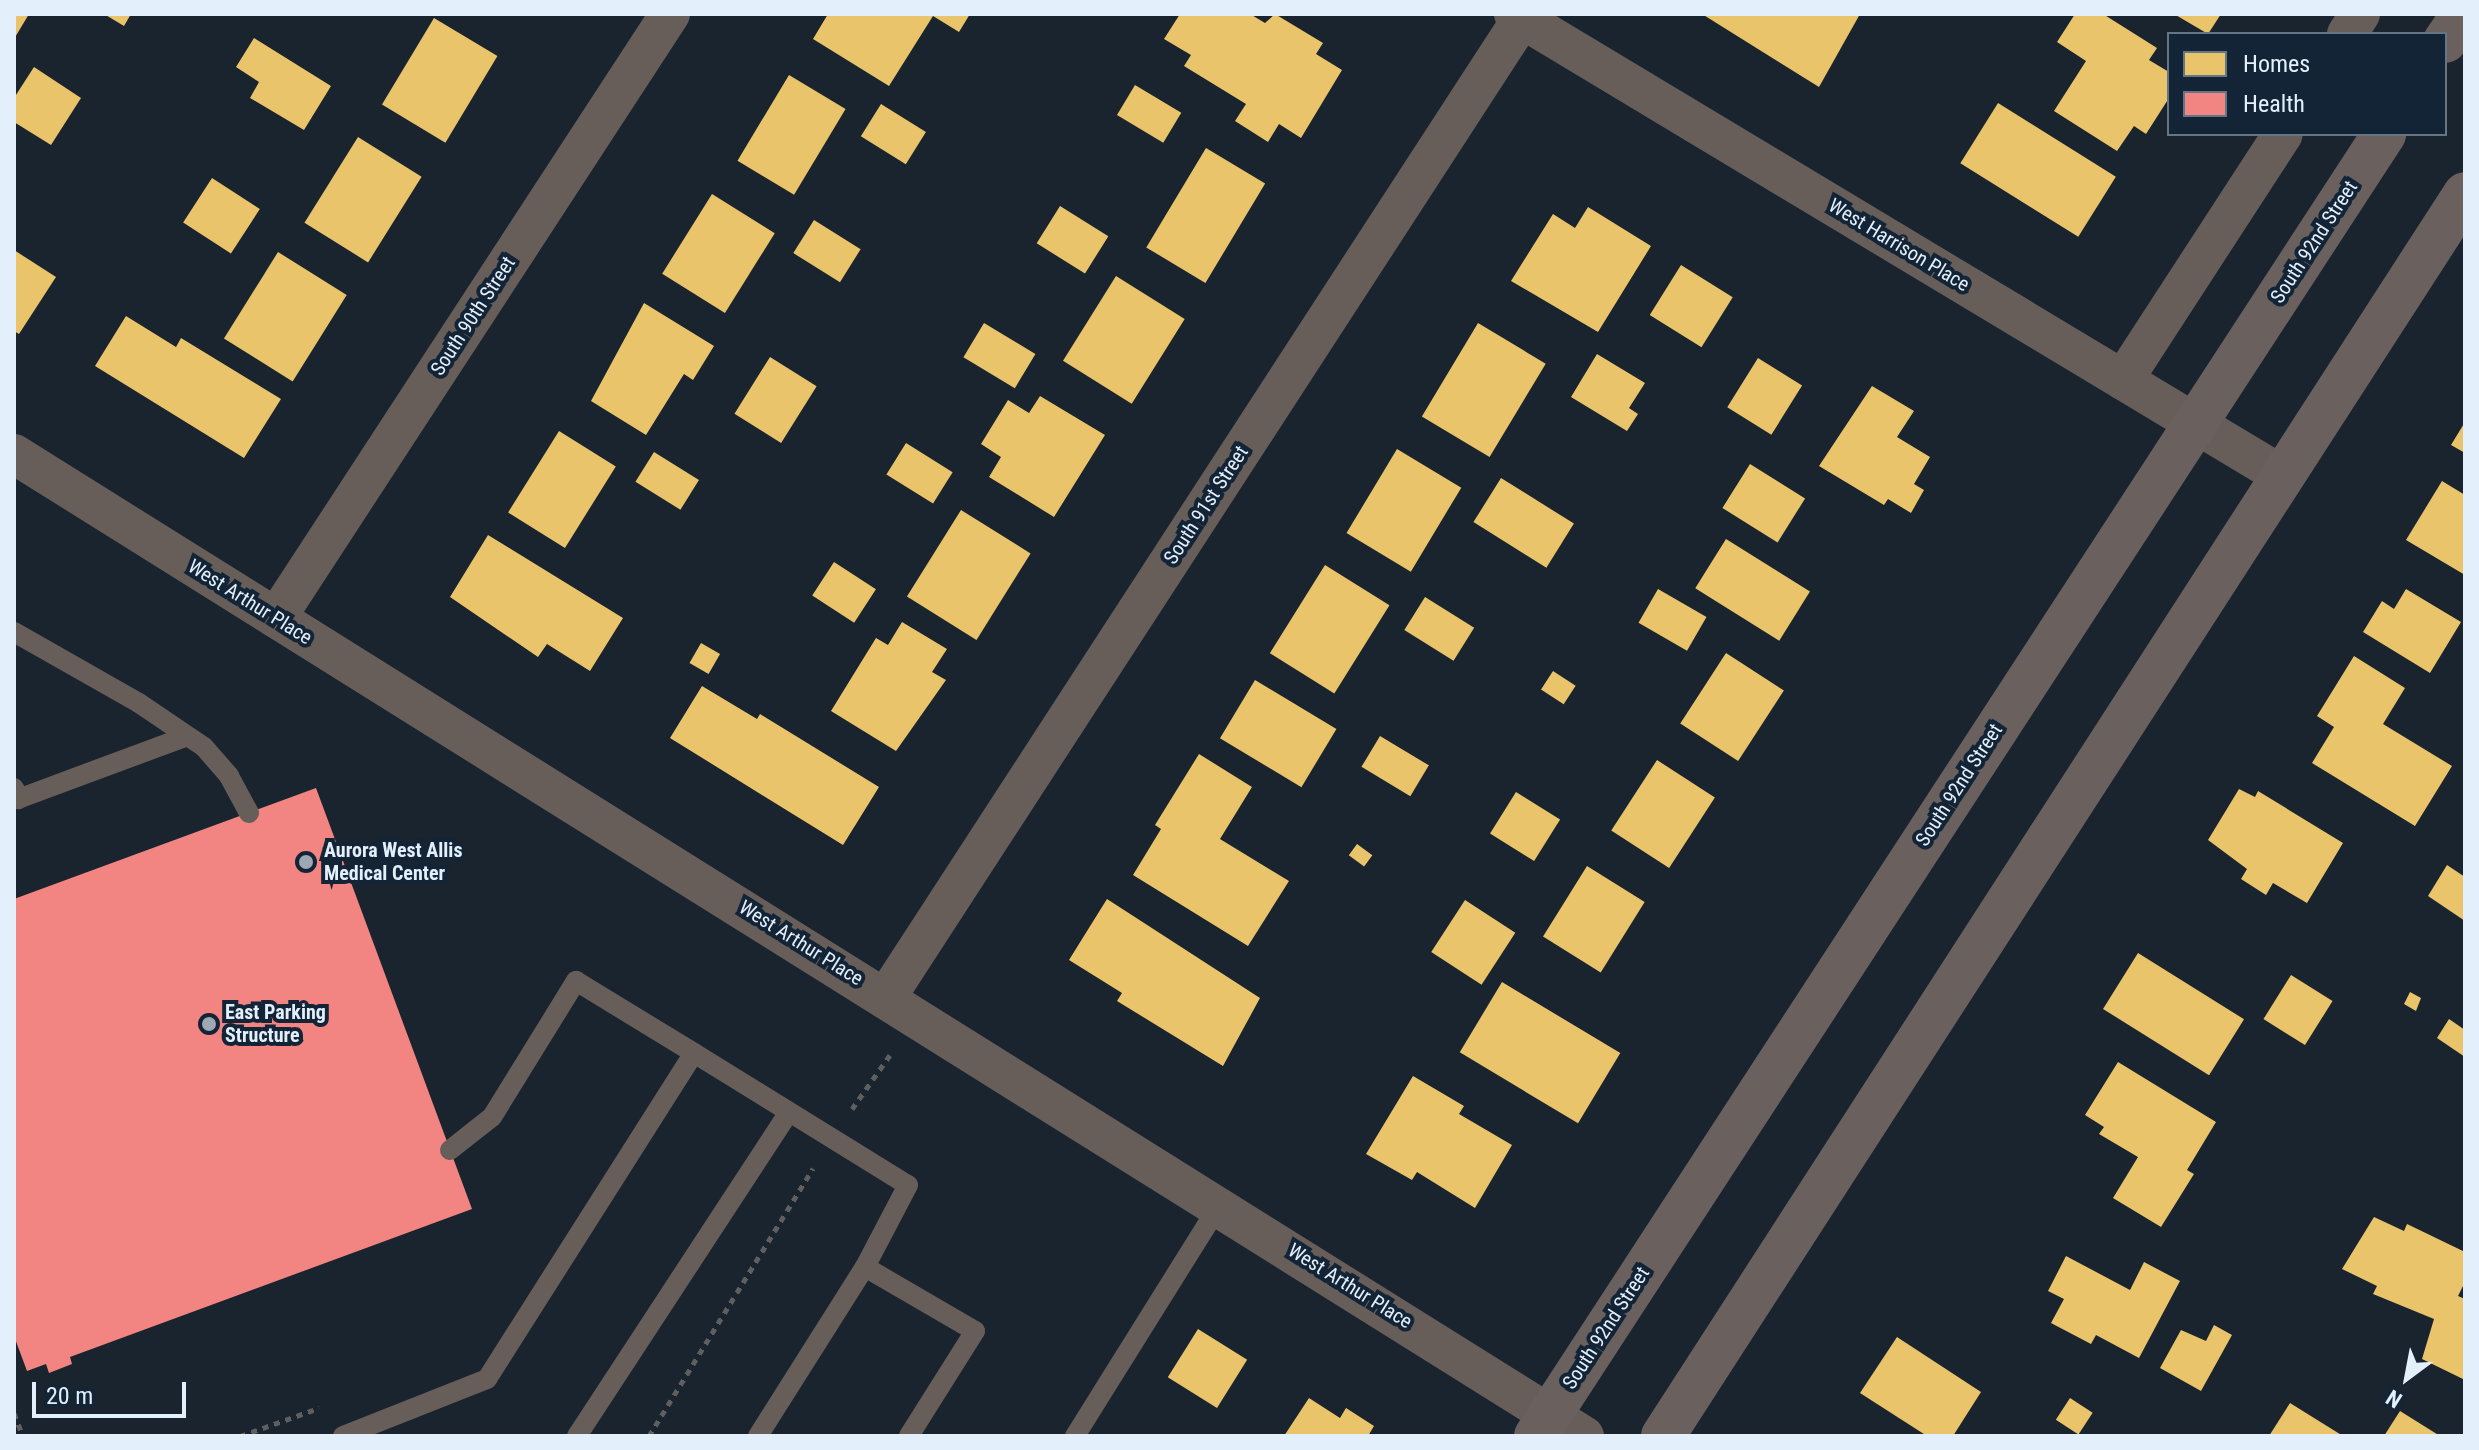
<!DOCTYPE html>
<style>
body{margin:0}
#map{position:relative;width:2479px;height:1450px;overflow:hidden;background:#1a242e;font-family:"Roboto Condensed",sans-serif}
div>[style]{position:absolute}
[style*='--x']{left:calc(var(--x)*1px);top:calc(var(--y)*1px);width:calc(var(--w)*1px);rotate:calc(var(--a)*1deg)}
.homes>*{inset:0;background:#e9c46a;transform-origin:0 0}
.health>*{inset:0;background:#f28482}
.path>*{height:5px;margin-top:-2.5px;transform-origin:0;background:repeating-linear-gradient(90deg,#605f60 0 6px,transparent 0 12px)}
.lane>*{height:20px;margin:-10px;padding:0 10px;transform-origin:10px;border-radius:10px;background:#675e5a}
.street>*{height:40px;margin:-20px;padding:0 20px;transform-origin:20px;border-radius:20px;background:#675e5a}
.secondary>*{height:44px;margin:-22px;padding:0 22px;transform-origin:22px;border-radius:22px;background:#6a605e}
.dots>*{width:22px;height:22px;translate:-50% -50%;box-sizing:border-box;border:4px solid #122436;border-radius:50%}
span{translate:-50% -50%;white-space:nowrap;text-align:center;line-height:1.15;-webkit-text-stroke:8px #122436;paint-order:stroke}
.street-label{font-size:20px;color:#e4effc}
.poi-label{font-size:20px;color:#e4effc;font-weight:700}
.left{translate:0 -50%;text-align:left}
.frame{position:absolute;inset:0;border:16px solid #e4effc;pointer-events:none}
.legend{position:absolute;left:2167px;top:32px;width:280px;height:104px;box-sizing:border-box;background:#122436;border:2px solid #667585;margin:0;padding:10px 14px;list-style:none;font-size:24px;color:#e4effc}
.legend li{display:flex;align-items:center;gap:16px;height:40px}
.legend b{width:40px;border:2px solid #667585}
.north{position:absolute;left:2367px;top:1338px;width:80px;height:80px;-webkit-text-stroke:6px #122436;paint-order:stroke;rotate:212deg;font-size:22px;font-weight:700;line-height:32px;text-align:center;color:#e4effc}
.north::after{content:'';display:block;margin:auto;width:28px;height:36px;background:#e4effc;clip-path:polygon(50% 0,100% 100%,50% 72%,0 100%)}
.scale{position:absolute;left:32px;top:1382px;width:154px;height:36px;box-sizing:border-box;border:4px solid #e4effc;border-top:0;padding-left:10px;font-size:24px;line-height:28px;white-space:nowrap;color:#e4effc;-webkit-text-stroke:6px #122436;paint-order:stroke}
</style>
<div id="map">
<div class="homes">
<div style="clip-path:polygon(14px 14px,29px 14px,14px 39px)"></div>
<div style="clip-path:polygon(104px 14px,131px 14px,124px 26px)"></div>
<div style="clip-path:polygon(828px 14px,970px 14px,959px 32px,933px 16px,889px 86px,813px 39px)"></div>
<div style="clip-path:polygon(1180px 14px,1250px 14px,1265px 23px,1275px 14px,1323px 43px,1316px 54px,1342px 70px,1301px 138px,1279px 124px,1268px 142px,1235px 121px,1246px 104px,1184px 66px,1191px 55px,1164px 39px)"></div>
<div style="clip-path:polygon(1702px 14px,1860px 14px,1819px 87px)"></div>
<div style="clip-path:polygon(2075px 14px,2103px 14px,2157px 48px,2149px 60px,2169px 72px,2169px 98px,2146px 134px,2134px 126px,2117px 151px,2054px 111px,2086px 61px,2057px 42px)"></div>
<div style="clip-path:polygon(2174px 14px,2221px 14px,2208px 34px)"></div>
<div style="left:434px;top:18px;width:74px;height:101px;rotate:31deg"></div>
<div style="clip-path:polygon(254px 38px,331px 86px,304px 130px,250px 98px,259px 82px,236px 67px)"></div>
<div style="clip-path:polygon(34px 67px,81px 98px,51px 145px,14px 122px,14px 98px)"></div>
<div style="left:789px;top:75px;width:66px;height:100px;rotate:31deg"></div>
<div style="left:1135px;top:85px;width:54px;height:35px;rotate:31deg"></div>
<div style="left:1998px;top:103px;width:139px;height:71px;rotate:32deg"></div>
<div style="left:881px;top:104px;width:53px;height:38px;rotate:32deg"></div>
<div style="left:358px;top:137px;width:75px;height:101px;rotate:32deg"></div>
<div style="left:1206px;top:148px;width:69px;height:116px;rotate:31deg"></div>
<div style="left:212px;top:178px;width:57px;height:53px;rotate:33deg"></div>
<div style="left:712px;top:194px;width:74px;height:94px;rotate:32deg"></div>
<div style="left:1060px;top:206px;width:57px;height:44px;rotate:32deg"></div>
<div style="clip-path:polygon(1588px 207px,1651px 246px,1598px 332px,1511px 281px,1553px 214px,1575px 228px)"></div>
<div style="left:814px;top:220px;width:55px;height:39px;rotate:32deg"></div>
<div style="clip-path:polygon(14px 250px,56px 277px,19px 334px,14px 331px)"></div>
<div style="left:278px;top:252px;width:81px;height:102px;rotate:32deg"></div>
<div style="left:1681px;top:265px;width:61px;height:59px;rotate:32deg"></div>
<div style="left:1116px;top:276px;width:81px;height:100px;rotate:32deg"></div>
<div style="clip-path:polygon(644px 303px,714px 346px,693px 380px,684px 374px,646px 435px,591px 401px)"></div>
<div style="clip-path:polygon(126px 316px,176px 347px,181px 338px,281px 399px,244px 458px,95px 366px)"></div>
<div style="left:984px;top:323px;width:60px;height:40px;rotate:31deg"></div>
<div style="left:1478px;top:323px;width:79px;height:109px;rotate:31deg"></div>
<div style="clip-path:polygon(1597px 354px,1645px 383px,1629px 408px,1638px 414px,1627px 431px,1571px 397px)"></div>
<div style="left:770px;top:357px;width:55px;height:67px;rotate:32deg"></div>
<div style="left:1758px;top:358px;width:52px;height:58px;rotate:32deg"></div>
<div style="clip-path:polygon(1872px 386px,1914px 411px,1897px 437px,1930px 457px,1914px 484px,1924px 490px,1911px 513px,1888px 499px,1884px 505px,1819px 466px)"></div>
<div style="clip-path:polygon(1040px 396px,1105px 435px,1054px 517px,989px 477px,1001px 457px,981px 444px,1008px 400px,1029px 413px)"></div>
<div style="clip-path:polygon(2465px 422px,2465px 453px,2451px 445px)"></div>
<div style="left:559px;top:431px;width:67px;height:96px;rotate:32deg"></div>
<div style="left:906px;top:443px;width:55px;height:37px;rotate:32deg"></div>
<div style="left:1397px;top:449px;width:75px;height:98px;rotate:31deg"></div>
<div style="left:654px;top:452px;width:53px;height:35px;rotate:32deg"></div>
<div style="left:1750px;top:464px;width:65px;height:52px;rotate:32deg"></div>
<div style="left:1501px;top:478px;width:86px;height:52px;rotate:32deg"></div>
<div style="clip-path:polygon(2442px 481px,2465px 495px,2465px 575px,2406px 540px)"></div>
<div style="left:961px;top:510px;width:82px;height:102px;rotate:32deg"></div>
<div style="clip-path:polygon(488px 535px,623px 618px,590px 671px,547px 644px,538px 657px,450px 597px)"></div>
<div style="left:1726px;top:539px;width:99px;height:58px;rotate:32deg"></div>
<div style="left:834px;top:562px;width:50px;height:40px;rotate:33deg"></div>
<div style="left:1325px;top:565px;width:76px;height:104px;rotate:32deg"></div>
<div style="left:1658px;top:589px;width:56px;height:39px;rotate:30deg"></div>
<div style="clip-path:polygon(2406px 589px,2461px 622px,2430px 673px,2363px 632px,2382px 601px,2394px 609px)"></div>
<div style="left:1425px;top:597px;width:58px;height:39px;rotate:32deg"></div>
<div style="clip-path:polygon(902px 622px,947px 649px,932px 672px,946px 680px,896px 751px,831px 711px,876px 638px,888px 645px)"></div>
<div style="left:701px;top:643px;width:22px;height:23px;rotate:30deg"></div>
<div style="left:1726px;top:653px;width:69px;height:84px;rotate:33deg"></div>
<div style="clip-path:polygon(2354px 656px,2405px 688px,2383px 724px,2452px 766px,2415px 826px,2312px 763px,2334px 727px,2317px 716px)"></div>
<div style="left:1553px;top:671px;width:27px;height:22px;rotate:33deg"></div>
<div style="left:1255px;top:680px;width:95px;height:68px;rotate:31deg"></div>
<div style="clip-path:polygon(702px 686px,757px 719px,760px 714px,879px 787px,843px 845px,670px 738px)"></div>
<div style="left:1380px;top:736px;width:57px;height:36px;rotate:31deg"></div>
<div style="clip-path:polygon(1199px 754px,1252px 787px,1220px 839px,1289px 881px,1248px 946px,1133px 875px,1161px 829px,1155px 825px)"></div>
<div style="left:1657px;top:760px;width:69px;height:84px;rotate:33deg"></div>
<div style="clip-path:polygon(2239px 789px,2255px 797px,2258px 791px,2343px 843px,2307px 903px,2273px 883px,2266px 895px,2241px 879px,2247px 869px,2208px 840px)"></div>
<div style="left:1516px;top:792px;width:52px;height:49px;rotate:32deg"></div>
<div style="left:1357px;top:844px;width:19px;height:14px;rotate:36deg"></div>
<div style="clip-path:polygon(2447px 865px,2465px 877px,2465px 921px,2428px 896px)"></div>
<div style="left:1587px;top:866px;width:68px;height:83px;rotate:32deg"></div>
<div style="clip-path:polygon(1107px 899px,1260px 998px,1223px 1066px,1117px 1001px,1122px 993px,1069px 960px)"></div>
<div style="left:1465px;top:900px;width:60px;height:62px;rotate:33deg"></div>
<div style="left:2138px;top:953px;width:125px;height:66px;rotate:32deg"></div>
<div style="left:2291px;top:975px;width:49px;height:52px;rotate:32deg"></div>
<div style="left:1502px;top:982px;width:138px;height:82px;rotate:31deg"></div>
<div style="clip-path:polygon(2410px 992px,2421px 998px,2416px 1011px,2404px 1004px)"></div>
<div style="clip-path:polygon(2449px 1019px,2465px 1030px,2465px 1057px,2437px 1038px)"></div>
<div style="clip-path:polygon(2118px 1062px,2216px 1122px,2187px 1170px,2194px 1174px,2161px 1227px,2113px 1198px,2138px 1157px,2099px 1134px,2104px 1127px,2085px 1115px)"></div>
<div style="clip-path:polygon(1413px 1076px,1464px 1106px,1459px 1114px,1512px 1145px,1475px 1208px,1417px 1172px,1412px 1180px,1366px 1154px)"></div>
<div style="clip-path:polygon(2374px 1217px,2404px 1231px,2407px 1224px,2465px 1252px,2465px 1282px,2458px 1296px,2465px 1299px,2465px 1380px,2422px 1359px,2434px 1319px,2373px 1294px,2377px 1286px,2342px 1269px)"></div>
<div style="clip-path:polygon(2066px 1256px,2130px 1290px,2144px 1262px,2180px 1281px,2139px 1358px,2096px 1335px,2091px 1344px,2051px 1323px,2064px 1299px,2048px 1291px)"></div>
<div style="clip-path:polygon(2214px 1325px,2232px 1335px,2201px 1391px,2160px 1368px,2181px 1330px,2206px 1341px)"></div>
<div style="left:1198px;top:1329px;width:58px;height:57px;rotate:32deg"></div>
<div style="clip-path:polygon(1897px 1337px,1981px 1392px,1953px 1436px,1927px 1436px,1860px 1393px)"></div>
<div style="clip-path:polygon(1309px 1398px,1340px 1418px,1346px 1408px,1374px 1426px,1368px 1436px,1284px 1436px)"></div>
<div style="left:2070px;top:1398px;width:27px;height:26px;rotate:33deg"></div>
<div style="clip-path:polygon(2290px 1403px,2343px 1436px,2269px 1436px)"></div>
<div style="clip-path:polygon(2400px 1411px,2440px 1436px,2384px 1436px)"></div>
</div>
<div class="health">
<div style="clip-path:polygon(316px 788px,472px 1209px,70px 1357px,72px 1364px,49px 1373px,46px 1364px,27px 1371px,14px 1336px,14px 899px)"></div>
</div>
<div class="path">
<div style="--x:852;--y:1109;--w:66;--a:-54.9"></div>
<div style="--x:14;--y:1413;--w:25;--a:69"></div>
<div style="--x:240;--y:1436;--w:84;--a:-19.5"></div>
<div style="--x:649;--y:1436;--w:314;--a:-58.5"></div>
</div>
<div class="lane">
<div style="--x:14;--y:632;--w:144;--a:29.6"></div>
<div style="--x:139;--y:703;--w:78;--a:34.1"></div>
<div style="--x:204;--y:747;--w:38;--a:49"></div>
<div style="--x:229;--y:776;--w:42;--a:61.6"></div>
<div style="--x:14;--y:788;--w:12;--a:70"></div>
<div style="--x:18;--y:799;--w:180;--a:-20.4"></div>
<div style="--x:450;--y:1150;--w:53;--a:-38.2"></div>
<div style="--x:492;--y:1117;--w:160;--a:-58.3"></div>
<div style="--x:576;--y:981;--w:138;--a:31.4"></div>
<div style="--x:343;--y:1436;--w:155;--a:-21.6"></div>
<div style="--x:487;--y:1379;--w:386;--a:-57.6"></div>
<div style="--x:694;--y:1053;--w:251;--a:31.7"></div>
<div style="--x:908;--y:1185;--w:93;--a:117.7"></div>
<div style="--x:865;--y:1267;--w:127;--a:30.2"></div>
<div style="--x:975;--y:1331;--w:124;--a:122.2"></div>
<div style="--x:577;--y:1436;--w:386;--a:-56.8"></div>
<div style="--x:758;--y:1436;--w:200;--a:-57.7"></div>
<div style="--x:1075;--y:1436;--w:274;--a:-58"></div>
</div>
<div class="street">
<div style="--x:1514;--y:14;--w:897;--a:31"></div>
<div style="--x:2347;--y:34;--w:24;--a:-57"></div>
<div style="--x:2123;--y:380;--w:293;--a:-57"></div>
<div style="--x:14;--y:454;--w:1852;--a:32.03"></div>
<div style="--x:276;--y:618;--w:721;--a:-56.88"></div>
<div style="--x:887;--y:996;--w:1171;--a:-56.99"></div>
</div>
<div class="secondary">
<div style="--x:2445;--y:41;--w:32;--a:-56"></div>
<div style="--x:1536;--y:1436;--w:1554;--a:-56.92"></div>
<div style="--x:1663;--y:1436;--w:1478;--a:-57.15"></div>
</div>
<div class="dots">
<div style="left:306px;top:862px;background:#9da8b4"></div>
<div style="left:209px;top:1024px;background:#9da8b4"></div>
</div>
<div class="street-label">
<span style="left:2314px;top:242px;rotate:-57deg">South 92nd Street</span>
<span style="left:1899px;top:245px;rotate:31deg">West Harrison Place</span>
<span style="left:473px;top:316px;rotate:-57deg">South 90th Street</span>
<span style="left:1206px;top:505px;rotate:-57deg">South 91st Street</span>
<span style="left:250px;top:602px;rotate:32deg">West Arthur Place</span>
<span style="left:1959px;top:785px;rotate:-57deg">South 92nd Street</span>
<span style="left:801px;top:943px;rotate:32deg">West Arthur Place</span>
<span style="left:1350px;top:1286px;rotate:32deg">West Arthur Place</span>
<span style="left:1606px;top:1328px;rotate:-57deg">South 92nd Street</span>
</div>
<div class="poi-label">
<span class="left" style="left:324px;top:862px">Aurora West Allis<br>Medical Center</span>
<span class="left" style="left:225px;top:1024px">East Parking<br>Structure</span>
</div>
<div class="frame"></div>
<ul class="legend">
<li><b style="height:22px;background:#e9c46a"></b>Homes</li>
<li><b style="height:22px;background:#f28482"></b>Health</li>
</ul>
<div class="north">N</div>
<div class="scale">20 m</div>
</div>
